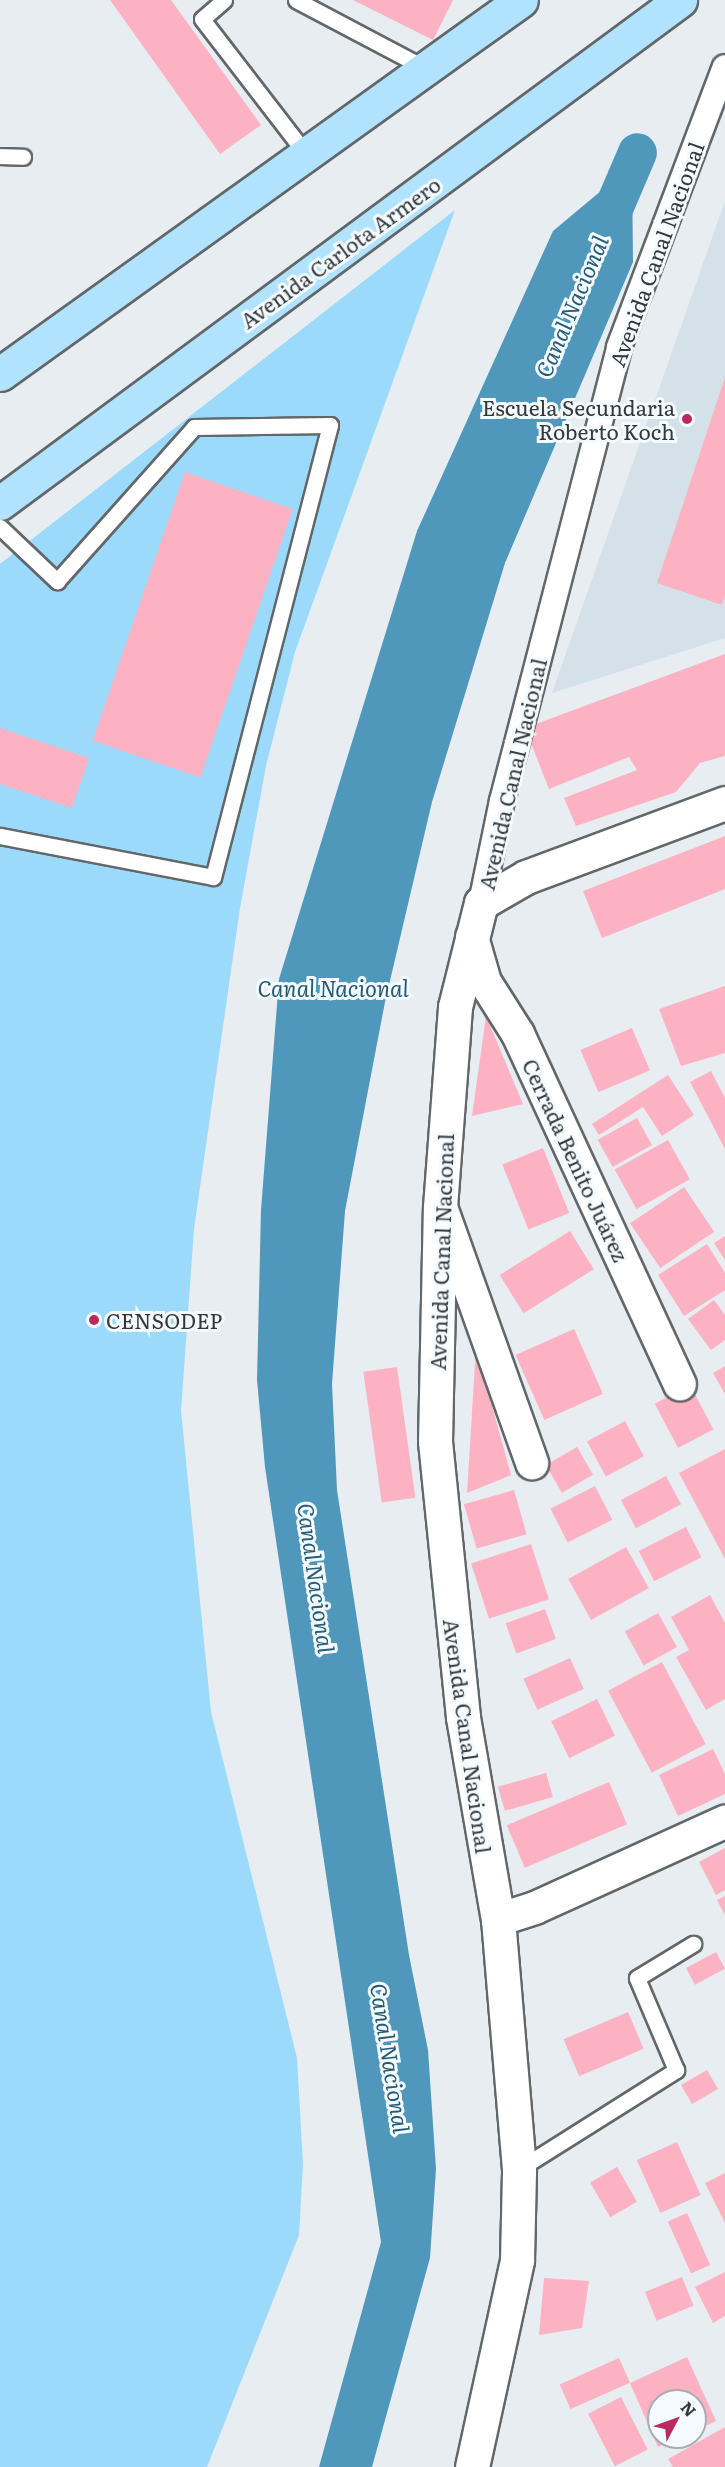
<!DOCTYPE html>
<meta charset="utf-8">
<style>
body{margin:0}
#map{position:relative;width:725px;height:2467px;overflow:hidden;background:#e7edf1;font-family:Literata,serif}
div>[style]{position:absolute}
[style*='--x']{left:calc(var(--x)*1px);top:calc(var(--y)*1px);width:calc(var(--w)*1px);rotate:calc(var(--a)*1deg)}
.built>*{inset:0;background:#d4e1e8}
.green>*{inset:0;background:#9cdafc}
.water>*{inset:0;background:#5097bc}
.canal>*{height:39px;margin:-19.5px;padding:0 19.5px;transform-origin:19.5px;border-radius:19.5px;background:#5097bc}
.building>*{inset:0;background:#fdb2c3;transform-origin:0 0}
.roads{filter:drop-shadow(2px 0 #62676a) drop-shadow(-2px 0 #62676a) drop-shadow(0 2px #62676a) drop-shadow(0 -2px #62676a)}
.service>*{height:15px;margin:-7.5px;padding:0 7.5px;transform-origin:7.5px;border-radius:7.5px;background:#fff}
.pedestrian>*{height:24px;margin:-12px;padding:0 12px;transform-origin:12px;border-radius:12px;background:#fff}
.minor>*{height:32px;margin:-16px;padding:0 16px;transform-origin:16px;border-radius:16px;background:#fff}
.tertiary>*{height:33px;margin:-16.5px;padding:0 16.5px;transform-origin:16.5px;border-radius:16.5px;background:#fff}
.primary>*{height:33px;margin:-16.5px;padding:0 16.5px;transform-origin:16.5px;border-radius:16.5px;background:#b2e3fe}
.dots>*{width:16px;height:16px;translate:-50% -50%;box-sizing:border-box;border:3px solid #f4fbff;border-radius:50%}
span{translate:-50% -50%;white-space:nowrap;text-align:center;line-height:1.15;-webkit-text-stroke:6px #f4fbff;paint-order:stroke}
.street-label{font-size:21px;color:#353839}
.poi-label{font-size:21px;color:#353839}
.right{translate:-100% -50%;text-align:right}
.left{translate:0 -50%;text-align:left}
.water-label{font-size:22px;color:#255b76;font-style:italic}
.north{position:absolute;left:647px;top:2389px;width:60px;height:60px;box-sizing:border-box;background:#f4fbff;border:2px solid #a8adb0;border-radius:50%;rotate:49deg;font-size:16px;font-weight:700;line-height:24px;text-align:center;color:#353839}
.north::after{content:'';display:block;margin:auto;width:21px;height:27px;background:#b92b5f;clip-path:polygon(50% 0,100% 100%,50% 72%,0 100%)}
</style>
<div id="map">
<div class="built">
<div style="clip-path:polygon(725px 201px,725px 638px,552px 693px)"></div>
</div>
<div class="green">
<div style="clip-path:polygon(455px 210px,295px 652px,266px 766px,240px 908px,194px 1229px,181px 1411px,211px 1712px,297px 2058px,303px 2164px,299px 2235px,207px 2467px,0 2467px,0 564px)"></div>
</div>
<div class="water">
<div style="clip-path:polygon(632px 165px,633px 262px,505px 563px,432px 802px,385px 1002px,345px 1211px,332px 1384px,337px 1490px,409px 1955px,428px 2050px,436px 2169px,430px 2258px,372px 2467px,319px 2467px,381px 2242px,265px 1467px,257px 1380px,261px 1210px,279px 979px,417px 531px,553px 231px)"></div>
</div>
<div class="canal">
<div style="--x:611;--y:213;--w:66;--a:-66.9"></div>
</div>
<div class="building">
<div style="clip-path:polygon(110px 0,171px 0,261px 125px,220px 154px)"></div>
<div style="clip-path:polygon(353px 0,453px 0,433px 40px)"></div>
<div style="clip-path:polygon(725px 377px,725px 595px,722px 605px,657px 583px)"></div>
<div style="left:185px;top:472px;width:114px;height:284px;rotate:19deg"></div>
<div style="clip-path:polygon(725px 654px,725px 756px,700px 763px,676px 792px,576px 826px,564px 798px,637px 770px,629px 757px,549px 789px,525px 728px)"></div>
<div style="clip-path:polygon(0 728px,89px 758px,72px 808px,0 784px)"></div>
<div style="clip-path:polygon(725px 836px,725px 889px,602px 938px,583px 891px)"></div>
<div style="clip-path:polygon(725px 986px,725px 1053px,681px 1066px,659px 1009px)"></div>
<div style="clip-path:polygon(486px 1016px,523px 1104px,472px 1116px)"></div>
<div style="left:632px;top:1028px;width:46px;height:56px;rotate:67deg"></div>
<div style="clip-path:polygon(711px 1071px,725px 1098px,725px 1149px,690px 1082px)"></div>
<div style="clip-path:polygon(668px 1075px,694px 1115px,662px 1136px,643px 1107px,599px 1135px,592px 1124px)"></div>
<div style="left:637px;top:1118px;width:31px;height:45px;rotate:61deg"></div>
<div style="left:668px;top:1140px;width:45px;height:61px;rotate:61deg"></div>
<div style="left:543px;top:1148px;width:70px;height:44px;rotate:68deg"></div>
<div style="left:684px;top:1187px;width:54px;height:65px;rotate:56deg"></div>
<div style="left:570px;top:1231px;width:45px;height:83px;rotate:58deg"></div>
<div style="clip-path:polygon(725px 1236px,725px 1260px,714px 1243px)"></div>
<div style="clip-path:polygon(707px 1244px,725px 1273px,725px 1290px,684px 1316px,658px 1275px)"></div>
<div style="clip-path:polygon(714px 1300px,725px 1315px,725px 1340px,711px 1350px,688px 1319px)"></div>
<div style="left:574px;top:1329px;width:71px;height:64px;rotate:66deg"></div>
<div style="clip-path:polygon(476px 1348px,511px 1475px,467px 1493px)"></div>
<div style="clip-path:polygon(725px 1366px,725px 1394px,713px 1373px)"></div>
<div style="left:397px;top:1367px;width:132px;height:34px;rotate:82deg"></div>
<div style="left:690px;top:1385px;width:50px;height:40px;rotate:62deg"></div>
<div style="left:625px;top:1421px;width:40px;height:43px;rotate:62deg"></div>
<div style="left:577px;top:1447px;width:32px;height:36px;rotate:60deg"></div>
<div style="clip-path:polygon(725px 1449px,725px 1559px,679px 1473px)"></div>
<div style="left:666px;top:1476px;width:32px;height:51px;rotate:62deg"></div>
<div style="left:595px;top:1486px;width:38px;height:50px;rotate:63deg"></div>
<div style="left:514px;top:1490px;width:46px;height:52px;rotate:74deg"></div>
<div style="left:686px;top:1527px;width:34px;height:53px;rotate:63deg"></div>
<div style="left:531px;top:1544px;width:58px;height:63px;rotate:72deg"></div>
<div style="left:626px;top:1547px;width:47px;height:66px;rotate:61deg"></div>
<div style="clip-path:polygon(710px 1595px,725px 1623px,725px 1699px,706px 1710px,676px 1657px,689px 1650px,671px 1617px)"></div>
<div style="left:545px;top:1609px;width:32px;height:42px;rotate:70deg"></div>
<div style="left:658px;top:1613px;width:39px;height:38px;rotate:61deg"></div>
<div style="left:570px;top:1658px;width:34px;height:51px;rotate:66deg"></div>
<div style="left:662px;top:1662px;width:93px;height:61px;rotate:62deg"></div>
<div style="left:597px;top:1699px;width:41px;height:51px;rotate:64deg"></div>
<div style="clip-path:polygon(713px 1749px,725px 1774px,725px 1794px,678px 1816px,659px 1775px)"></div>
<div style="left:546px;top:1773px;width:25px;height:50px;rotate:74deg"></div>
<div style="left:609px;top:1782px;width:46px;height:111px;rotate:67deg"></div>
<div style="clip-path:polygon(725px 1848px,725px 1890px,716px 1895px,699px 1862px)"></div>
<div style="clip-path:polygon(725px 1896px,725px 1915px,717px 1900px)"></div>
<div style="left:716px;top:1952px;width:19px;height:34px;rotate:62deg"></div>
<div style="left:628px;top:2012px;width:40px;height:70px;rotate:67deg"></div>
<div style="left:707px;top:2070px;width:22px;height:30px;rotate:60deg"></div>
<div style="left:677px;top:2142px;width:58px;height:44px;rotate:66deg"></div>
<div style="left:617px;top:2167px;width:40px;height:31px;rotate:60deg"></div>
<div style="clip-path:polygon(725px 2173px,725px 2223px,705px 2183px)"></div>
<div style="left:687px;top:2213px;width:57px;height:21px;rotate:66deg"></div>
<div style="clip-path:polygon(725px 2272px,725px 2316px,713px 2323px,695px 2287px)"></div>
<div style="left:682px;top:2277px;width:31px;height:40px;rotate:68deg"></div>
<div style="clip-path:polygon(544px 2278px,589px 2281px,582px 2328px,539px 2335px)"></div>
<div style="clip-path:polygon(687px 2357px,716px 2421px,695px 2431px,695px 2401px,659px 2401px,659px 2437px,681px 2437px,658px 2447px,630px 2383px)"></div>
<div style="left:619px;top:2358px;width:27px;height:65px;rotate:66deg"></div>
<div style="left:621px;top:2397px;width:59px;height:37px;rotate:63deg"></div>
<div style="clip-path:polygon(725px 2427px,725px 2467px,673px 2467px,668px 2459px)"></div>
</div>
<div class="roads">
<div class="service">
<div style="--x:224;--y:0;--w:29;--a:139"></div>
<div style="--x:202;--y:19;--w:170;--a:52.4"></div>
<div style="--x:296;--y:0;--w:146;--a:27.8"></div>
<div style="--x:0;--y:156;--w:23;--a:2"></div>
<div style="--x:0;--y:527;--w:79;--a:43.5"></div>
<div style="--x:57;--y:581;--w:206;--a:-48.3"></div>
<div style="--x:194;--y:427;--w:136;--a:-0.8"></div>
<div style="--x:330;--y:425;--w:467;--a:104.5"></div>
<div style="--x:213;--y:877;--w:217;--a:-169.1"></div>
<div style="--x:519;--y:2169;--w:186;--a:-32.2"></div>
<div style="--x:676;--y:2070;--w:100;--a:-113"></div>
<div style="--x:637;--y:1978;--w:66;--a:-31.3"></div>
</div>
<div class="pedestrian">
<div style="--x:481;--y:903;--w:104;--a:-78.4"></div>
<div style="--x:502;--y:801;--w:469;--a:-75.5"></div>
<div style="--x:619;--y:347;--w:299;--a:-69.3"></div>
</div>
<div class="minor">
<div style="--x:472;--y:937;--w:47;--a:73.9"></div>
<div style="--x:485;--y:982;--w:62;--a:57.6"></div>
<div style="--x:518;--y:1034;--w:386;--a:65.2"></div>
<div style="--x:442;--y:1210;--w:269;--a:70.4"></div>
<div style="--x:498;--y:1920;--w:39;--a:-18"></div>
<div style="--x:535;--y:1908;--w:209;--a:-24.4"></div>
</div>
<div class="tertiary">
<div style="--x:472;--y:2467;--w:212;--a:-77.7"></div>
<div style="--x:517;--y:2260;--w:91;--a:-88.7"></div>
<div style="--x:519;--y:2169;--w:250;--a:-94.8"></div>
<div style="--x:498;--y:1920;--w:206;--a:-99.8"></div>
<div style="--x:463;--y:1717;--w:276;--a:-95.8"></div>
<div style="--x:435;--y:1442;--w:235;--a:-88.8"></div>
<div style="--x:440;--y:1207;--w:201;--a:-85.7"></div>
<div style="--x:455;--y:1007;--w:107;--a:-76"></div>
<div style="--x:481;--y:903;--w:52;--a:-30"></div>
<div style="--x:526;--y:877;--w:212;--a:-20.4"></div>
</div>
<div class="primary">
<div style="--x:0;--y:374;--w:641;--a:-35.67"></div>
<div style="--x:0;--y:503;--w:846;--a:-36.49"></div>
</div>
</div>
<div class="dots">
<div style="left:687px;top:419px;background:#b92b5f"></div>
<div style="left:94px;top:1320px;background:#b92b5f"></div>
</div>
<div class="street-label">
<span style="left:340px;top:252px;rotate:-36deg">Avenida Carlota Armero</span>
<span style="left:656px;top:254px;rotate:-70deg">Avenida Canal Nacional</span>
<span style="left:512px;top:774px;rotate:-77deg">Avenida Canal Nacional</span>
<span style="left:576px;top:1160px;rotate:65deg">Cerrada Benito Juárez</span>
<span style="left:441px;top:1252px;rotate:-88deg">Avenida Canal Nacional</span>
<span style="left:468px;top:1736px;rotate:82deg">Avenida Canal Nacional</span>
</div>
<div class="poi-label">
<span class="right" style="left:675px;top:419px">Escuela Secundaria<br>Roberto Koch</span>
<span class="left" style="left:106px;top:1320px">CENSODEP</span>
</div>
<div class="water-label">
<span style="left:571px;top:306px;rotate:-67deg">Canal Nacional</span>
<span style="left:333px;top:988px">Canal Nacional</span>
<span style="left:317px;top:1578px;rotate:82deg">Canal Nacional</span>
<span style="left:391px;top:2058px;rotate:81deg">Canal Nacional</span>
</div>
<div class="north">N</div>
</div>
